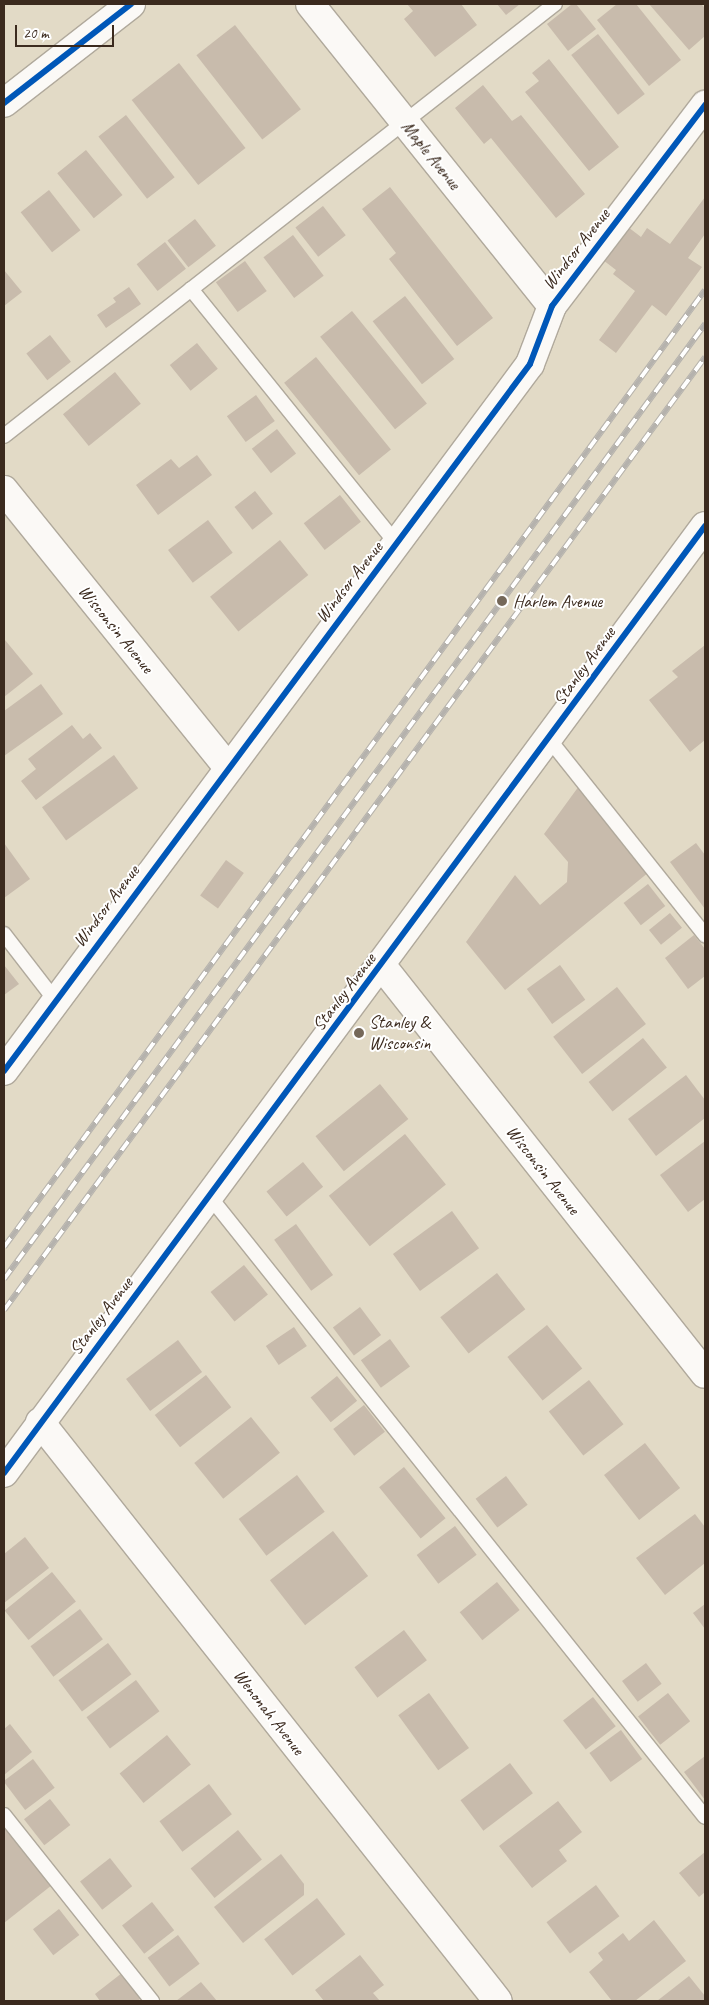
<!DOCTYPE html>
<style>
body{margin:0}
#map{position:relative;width:709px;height:2005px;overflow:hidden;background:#e2dac6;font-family:Caveat,sans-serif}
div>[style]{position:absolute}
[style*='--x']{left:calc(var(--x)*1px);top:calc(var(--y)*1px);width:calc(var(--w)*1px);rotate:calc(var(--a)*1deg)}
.building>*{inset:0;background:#c8bbac;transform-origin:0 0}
.roads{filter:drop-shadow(1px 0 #b0a99c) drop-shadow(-1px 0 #b0a99c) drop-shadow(0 1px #b0a99c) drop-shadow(0 -1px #b0a99c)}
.service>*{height:14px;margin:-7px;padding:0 7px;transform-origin:7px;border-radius:7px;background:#fbf9f6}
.minor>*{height:28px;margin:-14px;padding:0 14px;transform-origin:14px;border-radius:14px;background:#fbf9f6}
.rail>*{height:5.5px;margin-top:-2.75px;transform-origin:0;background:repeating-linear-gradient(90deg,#fff 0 11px,#b5b2ad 0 22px);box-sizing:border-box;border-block:1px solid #b5b2ad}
.cycleway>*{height:6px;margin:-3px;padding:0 3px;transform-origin:3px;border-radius:3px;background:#0057b8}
.dots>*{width:14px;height:14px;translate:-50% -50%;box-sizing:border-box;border:2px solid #fff;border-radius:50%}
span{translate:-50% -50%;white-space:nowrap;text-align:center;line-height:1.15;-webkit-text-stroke:4px #fff;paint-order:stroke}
.street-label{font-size:18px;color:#3b2a1e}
.poi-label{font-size:18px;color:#3b2a1e}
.left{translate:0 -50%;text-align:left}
.frame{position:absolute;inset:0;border:5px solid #3b2a1e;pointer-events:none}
.scale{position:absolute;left:15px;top:25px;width:99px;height:22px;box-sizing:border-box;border:2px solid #3b2a1e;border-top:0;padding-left:6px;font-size:15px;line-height:18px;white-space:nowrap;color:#3b2a1e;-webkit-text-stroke:4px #fff;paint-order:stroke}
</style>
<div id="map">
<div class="building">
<div style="clip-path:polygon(407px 4px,461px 4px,477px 25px,435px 57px,404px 19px,413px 11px)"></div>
<div style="clip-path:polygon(497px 4px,520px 4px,506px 15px)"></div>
<div style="clip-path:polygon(572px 4px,576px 4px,596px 29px,568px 51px,547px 24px)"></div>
<div style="clip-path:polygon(617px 4px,636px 4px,681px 60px,649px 86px,597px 20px)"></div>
<div style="clip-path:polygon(649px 4px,701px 4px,705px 8px,705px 36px,689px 50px)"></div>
<div style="left:235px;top:25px;width:107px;height:49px;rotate:52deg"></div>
<div style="left:598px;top:34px;width:76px;height:34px;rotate:52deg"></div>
<div style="clip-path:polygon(549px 59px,619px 147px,589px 171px,525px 92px,539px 81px,532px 73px)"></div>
<div style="left:179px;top:63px;width:108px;height:60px;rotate:52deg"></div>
<div style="clip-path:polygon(483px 85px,512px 121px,521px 115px,585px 194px,556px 218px,491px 138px,484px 144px,455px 108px)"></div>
<div style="left:126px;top:115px;width:79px;height:35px;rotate:52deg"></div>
<div style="left:86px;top:150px;width:58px;height:37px;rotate:51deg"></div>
<div style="clip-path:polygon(390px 187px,493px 318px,457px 346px,389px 259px,396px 253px,362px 209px)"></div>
<div style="left:49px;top:190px;width:51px;height:36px;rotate:52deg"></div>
<div style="clip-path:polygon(705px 197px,705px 234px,688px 258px,702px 267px,666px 316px,652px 305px,616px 353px,599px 340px,635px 291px,613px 274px,616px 270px,603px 260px,628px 227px,641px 237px,647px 228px,670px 244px)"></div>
<div style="left:323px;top:206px;width:37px;height:35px;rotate:52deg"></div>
<div style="left:195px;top:219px;width:34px;height:35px;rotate:52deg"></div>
<div style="left:293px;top:235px;width:51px;height:37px;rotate:53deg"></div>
<div style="left:165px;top:242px;width:34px;height:36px;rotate:52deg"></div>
<div style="left:245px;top:261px;width:37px;height:36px;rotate:54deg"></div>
<div style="clip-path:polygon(4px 270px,22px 292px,4px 306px)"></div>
<div style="clip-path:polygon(129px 287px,141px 304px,106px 328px,97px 315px,116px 302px,113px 298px)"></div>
<div style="left:405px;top:296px;width:80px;height:41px;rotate:52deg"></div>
<div style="left:352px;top:311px;width:119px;height:41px;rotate:51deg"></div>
<div style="left:50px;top:335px;width:34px;height:30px;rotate:52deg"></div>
<div style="left:197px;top:343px;width:33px;height:35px;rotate:51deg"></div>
<div style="left:316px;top:357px;width:119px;height:41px;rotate:51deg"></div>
<div style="left:115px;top:372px;width:41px;height:67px;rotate:51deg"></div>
<div style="left:256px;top:395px;width:32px;height:36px;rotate:54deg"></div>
<div style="left:277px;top:429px;width:31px;height:32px;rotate:52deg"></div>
<div style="clip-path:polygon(197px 455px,212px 475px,158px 515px,136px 485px,171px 459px,179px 468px)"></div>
<div style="left:255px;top:491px;width:29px;height:26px;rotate:52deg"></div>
<div style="left:340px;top:495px;width:34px;height:46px;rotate:52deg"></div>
<div style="left:208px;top:520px;width:41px;height:50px;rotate:53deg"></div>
<div style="left:280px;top:540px;width:45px;height:90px;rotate:51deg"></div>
<div style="clip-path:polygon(5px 640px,33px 674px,4px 697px,4px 641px)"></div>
<div style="clip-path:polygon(705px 645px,705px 740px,690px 752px,649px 700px,678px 677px,672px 671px)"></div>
<div style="clip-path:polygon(41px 684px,63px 714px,4px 756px,4px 711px)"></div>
<div style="clip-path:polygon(72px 725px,83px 739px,90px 733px,102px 748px,36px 800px,21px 781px,36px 769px,28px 759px)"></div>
<div style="left:114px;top:755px;width:41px;height:89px;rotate:54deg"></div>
<div style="clip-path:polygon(579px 786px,649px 872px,505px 990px,466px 942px,515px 875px,540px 905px,567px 882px,568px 862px,544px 834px)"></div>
<div style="clip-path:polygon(4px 843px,30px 879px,4px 898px)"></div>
<div style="clip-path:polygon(696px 843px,705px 855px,705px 909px,670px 862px)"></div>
<div style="left:226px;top:860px;width:22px;height:44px;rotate:36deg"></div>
<div style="left:648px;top:884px;width:28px;height:31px;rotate:52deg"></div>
<div style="left:670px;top:913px;width:19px;height:27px;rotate:51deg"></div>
<div style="clip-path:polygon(694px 935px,705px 949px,705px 976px,688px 989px,665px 958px)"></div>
<div style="clip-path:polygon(4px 965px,19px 984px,4px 995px)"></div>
<div style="left:560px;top:965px;width:43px;height:41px;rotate:54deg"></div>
<div style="left:617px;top:987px;width:47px;height:81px;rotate:52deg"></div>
<div style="left:643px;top:1038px;width:38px;height:70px;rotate:51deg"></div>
<div style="clip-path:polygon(686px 1075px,705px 1100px,705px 1118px,656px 1156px,628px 1119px)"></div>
<div style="left:380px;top:1084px;width:45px;height:83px;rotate:51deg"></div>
<div style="left:405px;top:1134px;width:65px;height:98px;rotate:51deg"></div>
<div style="clip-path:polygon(705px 1141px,705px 1199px,688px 1212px,660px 1175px)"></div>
<div style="left:303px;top:1162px;width:32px;height:47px;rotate:51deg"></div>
<div style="left:452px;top:1211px;width:46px;height:73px;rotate:54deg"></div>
<div style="left:296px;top:1224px;width:63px;height:27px;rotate:54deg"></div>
<div style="left:244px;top:1265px;width:38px;height:43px;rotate:51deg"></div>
<div style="left:497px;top:1273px;width:46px;height:72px;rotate:52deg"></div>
<div style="left:360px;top:1307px;width:35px;height:34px;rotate:53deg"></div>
<div style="left:547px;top:1325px;width:56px;height:51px;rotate:51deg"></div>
<div style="left:294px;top:1327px;width:23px;height:34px;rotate:56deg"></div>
<div style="left:390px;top:1339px;width:34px;height:36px;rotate:54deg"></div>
<div style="left:178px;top:1340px;width:40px;height:65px;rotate:53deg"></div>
<div style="left:206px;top:1375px;width:41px;height:65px;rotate:52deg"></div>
<div style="left:337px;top:1376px;width:32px;height:34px;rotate:51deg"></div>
<div style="left:589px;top:1380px;width:56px;height:51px;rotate:52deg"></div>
<div style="left:364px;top:1405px;width:34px;height:39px;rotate:52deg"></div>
<div style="left:251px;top:1417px;width:46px;height:73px;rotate:51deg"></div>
<div style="left:645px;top:1443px;width:57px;height:52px;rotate:52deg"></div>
<div style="left:404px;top:1467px;width:66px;height:32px;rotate:51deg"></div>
<div style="left:297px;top:1475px;width:46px;height:73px;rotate:53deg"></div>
<div style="left:506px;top:1476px;width:36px;height:38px;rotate:53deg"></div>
<div style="clip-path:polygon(695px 1514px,705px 1527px,705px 1563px,665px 1595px,636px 1558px)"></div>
<div style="left:455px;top:1526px;width:36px;height:48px;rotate:53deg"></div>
<div style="left:333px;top:1531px;width:57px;height:80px;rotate:52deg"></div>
<div style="clip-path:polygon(25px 1537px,49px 1568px,4px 1603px,4px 1554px)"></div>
<div style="left:52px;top:1572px;width:38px;height:61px;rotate:51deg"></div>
<div style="left:497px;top:1582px;width:36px;height:48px;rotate:51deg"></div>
<div style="clip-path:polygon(705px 1604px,705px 1629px,693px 1613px)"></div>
<div style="left:80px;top:1609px;width:38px;height:62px;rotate:53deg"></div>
<div style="left:404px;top:1630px;width:38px;height:62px;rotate:53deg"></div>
<div style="left:108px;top:1643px;width:39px;height:62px;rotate:53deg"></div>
<div style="left:646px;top:1663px;width:26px;height:30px;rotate:53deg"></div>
<div style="left:136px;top:1680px;width:39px;height:62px;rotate:53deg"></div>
<div style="left:429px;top:1693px;width:68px;height:38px;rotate:54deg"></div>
<div style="left:668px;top:1693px;width:36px;height:38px;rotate:52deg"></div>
<div style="left:593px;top:1697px;width:37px;height:38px;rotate:52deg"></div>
<div style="clip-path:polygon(10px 1724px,32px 1752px,4px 1775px,4px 1729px)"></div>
<div style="left:621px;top:1730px;width:36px;height:39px;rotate:54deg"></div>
<div style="left:167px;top:1735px;width:38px;height:61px;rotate:51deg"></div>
<div style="clip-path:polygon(705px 1756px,705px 1800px,684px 1772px)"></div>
<div style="left:33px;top:1759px;width:36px;height:37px;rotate:53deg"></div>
<div style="left:510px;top:1763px;width:38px;height:62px;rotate:53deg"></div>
<div style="left:209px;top:1784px;width:38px;height:62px;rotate:53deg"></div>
<div style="left:50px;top:1799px;width:33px;height:33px;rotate:52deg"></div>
<div style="clip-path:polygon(558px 1801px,582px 1832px,559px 1850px,567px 1861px,532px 1888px,499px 1846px)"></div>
<div style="clip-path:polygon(4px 1824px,52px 1885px,4px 1923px)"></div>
<div style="left:238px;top:1830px;width:38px;height:61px;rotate:51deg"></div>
<div style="clip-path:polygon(705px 1852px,705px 1892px,699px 1897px,679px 1873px)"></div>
<div style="clip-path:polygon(281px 1854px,304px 1884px,304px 1895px,243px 1943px,214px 1907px)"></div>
<div style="left:110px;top:1858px;width:36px;height:38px;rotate:52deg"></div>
<div style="left:596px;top:1885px;width:39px;height:62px;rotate:53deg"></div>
<div style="left:317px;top:1898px;width:46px;height:67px;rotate:52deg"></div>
<div style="left:152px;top:1902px;width:36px;height:38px;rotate:52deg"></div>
<div style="left:59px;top:1909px;width:33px;height:33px;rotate:52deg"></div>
<div style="clip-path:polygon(654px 1920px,686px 1961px,635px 2001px,612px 2001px,589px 1972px,603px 1960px,598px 1953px,623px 1933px,629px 1941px)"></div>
<div style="left:178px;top:1935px;width:36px;height:38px;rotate:53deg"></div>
<div style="clip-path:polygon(360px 1955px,384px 1985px,373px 1993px,380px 2001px,324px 2001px,315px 1990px)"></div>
<div style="clip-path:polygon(122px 1973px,141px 1998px,138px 2001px,100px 2001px,95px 1994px)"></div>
<div style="clip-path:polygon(689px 1976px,705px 1996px,705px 2001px,657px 2001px)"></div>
<div style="clip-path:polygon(201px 1982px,217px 2001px,176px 2001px)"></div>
</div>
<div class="roads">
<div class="service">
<div style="--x:191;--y:289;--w:328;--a:51.1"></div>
<div style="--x:4;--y:436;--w:700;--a:-38.1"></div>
<div style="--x:549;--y:739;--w:251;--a:51.5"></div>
<div style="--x:4;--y:934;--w:83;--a:52.3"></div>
<div style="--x:210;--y:1197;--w:793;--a:51.4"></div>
<div style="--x:4;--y:1815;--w:238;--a:51.5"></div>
</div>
<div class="minor">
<div style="--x:310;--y:4;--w:387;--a:51.3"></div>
<div style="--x:4;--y:103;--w:161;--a:-37.9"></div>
<div style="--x:4;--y:490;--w:357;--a:51.1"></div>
<div style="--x:382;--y:966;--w:520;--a:51.63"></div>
<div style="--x:4;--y:1071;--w:881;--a:-53.35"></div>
<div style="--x:530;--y:364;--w:62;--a:-69.2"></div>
<div style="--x:552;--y:306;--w:253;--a:-52.7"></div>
<div style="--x:40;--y:1422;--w:738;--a:51.66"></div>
<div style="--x:4;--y:1473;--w:1178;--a:-53.49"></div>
</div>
</div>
<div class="rail">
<div style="--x:4;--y:1247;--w:1186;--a:-53.78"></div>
<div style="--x:4;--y:1279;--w:1185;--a:-53.72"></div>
<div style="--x:4;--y:1310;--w:1183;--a:-53.66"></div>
</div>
<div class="cycleway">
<div style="--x:4;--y:103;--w:161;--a:-37.9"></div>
<div style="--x:4;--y:1071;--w:881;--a:-53.35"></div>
<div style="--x:530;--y:364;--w:62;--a:-69.2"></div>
<div style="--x:552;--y:306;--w:253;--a:-52.7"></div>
<div style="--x:4;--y:1473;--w:1178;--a:-53.49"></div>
</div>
<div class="dots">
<div style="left:502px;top:601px;background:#756859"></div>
<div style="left:359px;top:1033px;background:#756859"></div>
</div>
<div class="street-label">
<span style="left:431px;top:155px;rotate:51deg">Maple Avenue</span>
<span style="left:576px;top:249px;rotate:-52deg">Windsor Avenue</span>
<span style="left:349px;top:582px;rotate:-52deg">Windsor Avenue</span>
<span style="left:116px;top:629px;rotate:51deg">Wisconsin Avenue</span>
<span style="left:584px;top:666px;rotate:-54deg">Stanley Avenue</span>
<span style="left:106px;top:906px;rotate:-53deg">Windsor Avenue</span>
<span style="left:344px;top:992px;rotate:-53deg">Stanley Avenue</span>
<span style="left:543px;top:1170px;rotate:52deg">Wisconsin Avenue</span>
<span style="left:101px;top:1316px;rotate:-53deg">Stanley Avenue</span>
<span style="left:269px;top:1712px;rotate:52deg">Wenonah Avenue</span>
</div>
<div class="poi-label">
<span class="left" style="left:513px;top:601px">Harlem Avenue</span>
<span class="left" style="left:369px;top:1033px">Stanley &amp;<br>Wisconsin</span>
</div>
<div class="frame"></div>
<div class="scale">20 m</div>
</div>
